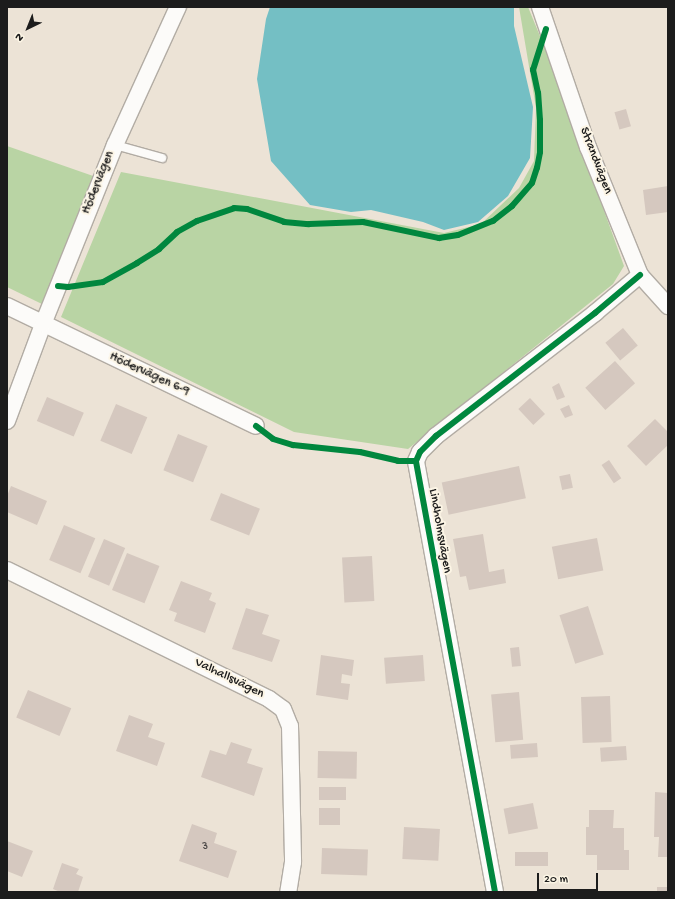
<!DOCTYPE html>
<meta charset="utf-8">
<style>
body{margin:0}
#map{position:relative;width:675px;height:899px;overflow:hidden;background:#ece3d6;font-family:"Gochi Hand",sans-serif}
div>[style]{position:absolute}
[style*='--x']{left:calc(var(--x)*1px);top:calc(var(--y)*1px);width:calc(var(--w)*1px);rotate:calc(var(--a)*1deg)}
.green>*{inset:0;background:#b9d4a4}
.water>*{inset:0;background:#74bfc4}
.building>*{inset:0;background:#d5c8bf;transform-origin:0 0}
.roads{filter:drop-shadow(1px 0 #b2aca4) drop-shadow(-1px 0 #b2aca4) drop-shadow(0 1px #b2aca4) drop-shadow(0 -1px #b2aca4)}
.service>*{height:8px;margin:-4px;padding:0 4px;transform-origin:4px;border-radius:4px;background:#fcfbf9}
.minor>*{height:16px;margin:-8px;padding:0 8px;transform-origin:8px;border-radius:8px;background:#fcfbf9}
.cycleway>*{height:6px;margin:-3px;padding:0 3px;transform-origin:3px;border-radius:3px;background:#00873e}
span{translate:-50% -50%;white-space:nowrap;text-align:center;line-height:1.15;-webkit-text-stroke:4px #fcf5e5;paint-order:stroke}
.number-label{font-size:11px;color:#4a4745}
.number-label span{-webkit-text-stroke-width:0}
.street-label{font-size:13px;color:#1c1c1c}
.frame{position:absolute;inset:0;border:8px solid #1c1c1c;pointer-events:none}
.north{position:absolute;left:8px;top:8px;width:40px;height:40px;-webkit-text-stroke:3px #fcf5e5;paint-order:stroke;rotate:223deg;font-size:11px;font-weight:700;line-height:16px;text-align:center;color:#1c1c1c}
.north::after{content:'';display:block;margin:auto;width:14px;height:18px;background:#1c1c1c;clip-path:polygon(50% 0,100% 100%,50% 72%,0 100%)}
.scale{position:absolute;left:537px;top:873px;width:61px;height:18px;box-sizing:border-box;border:2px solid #1c1c1c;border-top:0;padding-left:5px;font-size:12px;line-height:14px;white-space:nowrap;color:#1c1c1c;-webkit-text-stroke:3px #fcf5e5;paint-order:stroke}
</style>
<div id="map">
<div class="green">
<div style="clip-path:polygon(519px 7px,528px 7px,549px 58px,624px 266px,613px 284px,408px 449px,294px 432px,61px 317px,121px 172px,444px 233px,481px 224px,519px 188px,534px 161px,536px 108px)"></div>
<div style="clip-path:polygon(7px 146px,96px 177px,44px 305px,7px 287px)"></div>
</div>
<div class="water">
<div style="clip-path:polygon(270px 7px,514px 7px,514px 26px,533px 107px,530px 158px,508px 196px,478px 222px,444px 230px,423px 222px,371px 210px,351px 212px,310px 205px,271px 161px,257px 79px,266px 19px)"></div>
</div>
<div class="building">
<div style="left:626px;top:109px;width:18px;height:12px;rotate:74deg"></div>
<div style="clip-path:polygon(668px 186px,668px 212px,646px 215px,643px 190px)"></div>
<div style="left:623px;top:328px;width:23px;height:23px;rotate:50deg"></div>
<div style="left:615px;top:361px;width:30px;height:40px;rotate:48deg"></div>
<div style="clip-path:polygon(559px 383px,565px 397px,557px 400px,552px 387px)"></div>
<div style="left:47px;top:397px;width:40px;height:26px;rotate:23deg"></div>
<div style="left:530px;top:398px;width:22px;height:16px;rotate:47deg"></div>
<div style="left:116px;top:404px;width:34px;height:40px;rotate:23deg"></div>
<div style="clip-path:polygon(569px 405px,573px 415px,565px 418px,560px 409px)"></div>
<div style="clip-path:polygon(655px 419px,668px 432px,668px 445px,646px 466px,627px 446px)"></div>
<div style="left:178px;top:434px;width:32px;height:39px;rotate:22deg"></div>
<div style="left:609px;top:460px;width:22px;height:9px;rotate:56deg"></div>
<div style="left:519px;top:466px;width:33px;height:79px;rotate:78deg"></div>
<div style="left:570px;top:474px;width:14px;height:11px;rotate:78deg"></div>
<div style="clip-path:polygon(11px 486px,47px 501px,37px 525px,7px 512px,7px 496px)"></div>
<div style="left:221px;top:493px;width:42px;height:29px;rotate:22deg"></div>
<div style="left:64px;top:525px;width:34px;height:38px;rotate:23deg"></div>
<div style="clip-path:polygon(483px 534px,489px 572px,504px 569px,506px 583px,469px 590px,466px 576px,460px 577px,453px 539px)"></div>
<div style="left:597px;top:538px;width:33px;height:46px;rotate:79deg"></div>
<div style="left:104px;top:539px;width:23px;height:41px;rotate:23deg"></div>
<div style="left:127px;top:553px;width:35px;height:40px;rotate:22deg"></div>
<div style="left:372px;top:556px;width:45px;height:30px;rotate:87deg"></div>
<div style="clip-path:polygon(181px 581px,212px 593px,209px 600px,216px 603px,205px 633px,174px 621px,177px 613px,169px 610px)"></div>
<div style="left:588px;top:606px;width:51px;height:30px;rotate:72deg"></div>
<div style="clip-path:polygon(246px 608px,269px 615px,262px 634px,280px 640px,272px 662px,232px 649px)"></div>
<div style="left:519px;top:647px;width:19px;height:9px;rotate:84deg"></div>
<div style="clip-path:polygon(321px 655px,354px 660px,352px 676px,342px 674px,341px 683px,350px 684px,348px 700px,316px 695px)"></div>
<div style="left:423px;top:655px;width:26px;height:39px;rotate:86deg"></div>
<div style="left:28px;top:690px;width:47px;height:30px;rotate:23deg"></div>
<div style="left:519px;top:692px;width:48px;height:28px;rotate:85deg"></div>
<div style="left:610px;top:696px;width:46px;height:29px;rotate:88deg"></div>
<div style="clip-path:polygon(129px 715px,153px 724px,148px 737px,165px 743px,157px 766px,116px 751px)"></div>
<div style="clip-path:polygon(231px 742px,252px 749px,247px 763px,263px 768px,254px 796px,201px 777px,210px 750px,226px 755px)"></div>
<div style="left:537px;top:743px;width:14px;height:27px;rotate:86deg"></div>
<div style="left:626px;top:746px;width:14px;height:26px;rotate:86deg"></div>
<div style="left:318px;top:751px;width:39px;height:27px;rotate:1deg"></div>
<div style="left:319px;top:787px;width:27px;height:13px"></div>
<div style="clip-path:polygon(655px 792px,668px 793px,668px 857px,658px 857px,659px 837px,654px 837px)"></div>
<div style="left:533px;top:803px;width:26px;height:30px;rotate:79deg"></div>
<div style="left:319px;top:808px;width:21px;height:17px"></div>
<div style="clip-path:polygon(589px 810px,614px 810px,613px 828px,624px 828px,624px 850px,629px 850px,629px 870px,597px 870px,597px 855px,586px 855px,586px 827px,589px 827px)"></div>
<div style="clip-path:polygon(192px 824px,217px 833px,214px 843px,237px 851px,228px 878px,179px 861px)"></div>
<div style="left:404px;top:827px;width:36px;height:32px;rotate:3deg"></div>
<div style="clip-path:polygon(7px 841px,33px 851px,22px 877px,7px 871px)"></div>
<div style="left:322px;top:848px;width:46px;height:26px;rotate:2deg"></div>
<div style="left:548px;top:852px;width:14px;height:33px;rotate:90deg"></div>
<div style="clip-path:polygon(62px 863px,79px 869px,76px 874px,83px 877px,78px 892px,60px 892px,53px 889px)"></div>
<div style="left:657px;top:887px;width:11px;height:5px"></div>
</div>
<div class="roads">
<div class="service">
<div style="--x:115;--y:145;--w:49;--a:15.5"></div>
</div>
<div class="minor">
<div style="--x:540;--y:7;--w:148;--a:71.1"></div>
<div style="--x:588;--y:147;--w:138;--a:67.9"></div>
<div style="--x:640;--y:275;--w:42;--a:47.9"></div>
<div style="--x:7;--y:306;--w:276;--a:25.7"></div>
<div style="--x:7;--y:421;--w:103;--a:-69.6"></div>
<div style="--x:43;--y:324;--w:193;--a:-68.1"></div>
<div style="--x:115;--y:145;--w:152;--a:-65.5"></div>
<div style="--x:7;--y:570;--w:292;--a:26.2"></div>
<div style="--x:269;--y:699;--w:17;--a:36"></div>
<div style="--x:283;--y:709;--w:18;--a:68"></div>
<div style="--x:290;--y:726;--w:136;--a:88.7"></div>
<div style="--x:293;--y:862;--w:30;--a:99"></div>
<div style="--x:495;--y:892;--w:438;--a:-100.4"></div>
<div style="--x:416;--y:461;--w:10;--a:-66"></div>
<div style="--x:420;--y:452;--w:23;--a:-45"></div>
<div style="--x:436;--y:436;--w:201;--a:-37.7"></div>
<div style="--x:595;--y:313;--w:59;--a:-40.2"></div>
</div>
</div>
<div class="cycleway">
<div style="--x:58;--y:286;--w:10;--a:6"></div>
<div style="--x:68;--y:287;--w:35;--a:-8"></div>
<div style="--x:103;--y:282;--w:39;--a:-29"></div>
<div style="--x:137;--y:263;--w:26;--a:-32"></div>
<div style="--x:159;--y:249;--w:25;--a:-43"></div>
<div style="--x:177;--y:232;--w:23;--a:-29"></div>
<div style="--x:197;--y:221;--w:39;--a:-19"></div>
<div style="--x:234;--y:208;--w:13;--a:4"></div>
<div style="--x:247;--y:209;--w:39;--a:19"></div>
<div style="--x:284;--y:222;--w:25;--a:5"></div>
<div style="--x:309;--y:224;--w:54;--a:-2.1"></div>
<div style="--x:363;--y:222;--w:78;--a:11.9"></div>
<div style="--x:439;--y:238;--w:19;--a:-9"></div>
<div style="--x:458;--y:235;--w:38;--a:-22"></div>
<div style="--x:493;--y:221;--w:24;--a:-38"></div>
<div style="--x:512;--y:206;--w:30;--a:-49"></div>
<div style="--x:532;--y:183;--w:16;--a:-72"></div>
<div style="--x:537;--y:168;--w:16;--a:-79"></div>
<div style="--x:540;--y:152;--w:32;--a:-90"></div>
<div style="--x:540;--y:120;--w:27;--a:-94"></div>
<div style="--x:538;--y:93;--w:24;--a:-102"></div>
<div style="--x:533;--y:70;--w:43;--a:-72.4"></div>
<div style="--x:256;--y:426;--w:21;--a:37"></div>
<div style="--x:273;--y:439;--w:21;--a:17"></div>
<div style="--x:293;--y:445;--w:67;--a:6"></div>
<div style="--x:360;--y:452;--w:39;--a:13"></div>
<div style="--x:398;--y:461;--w:18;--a:0"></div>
<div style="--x:495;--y:892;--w:438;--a:-100.4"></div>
<div style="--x:416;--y:461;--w:10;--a:-66"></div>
<div style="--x:420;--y:452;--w:23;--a:-45"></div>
<div style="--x:436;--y:436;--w:201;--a:-37.7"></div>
<div style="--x:595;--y:313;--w:59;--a:-40.2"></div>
</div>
<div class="number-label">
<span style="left:205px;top:847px">3</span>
</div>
<div class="street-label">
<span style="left:595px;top:161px;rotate:69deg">Strandvägen</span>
<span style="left:99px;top:183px;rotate:-68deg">Hödervägen</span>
<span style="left:149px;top:375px;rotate:25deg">Hödervägen 6-9</span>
<span style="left:439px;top:531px;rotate:80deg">Lindholmsvägen</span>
<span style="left:229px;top:679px;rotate:26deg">Valhallsvägen</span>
</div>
<div class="frame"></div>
<div class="north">N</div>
<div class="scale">20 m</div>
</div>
